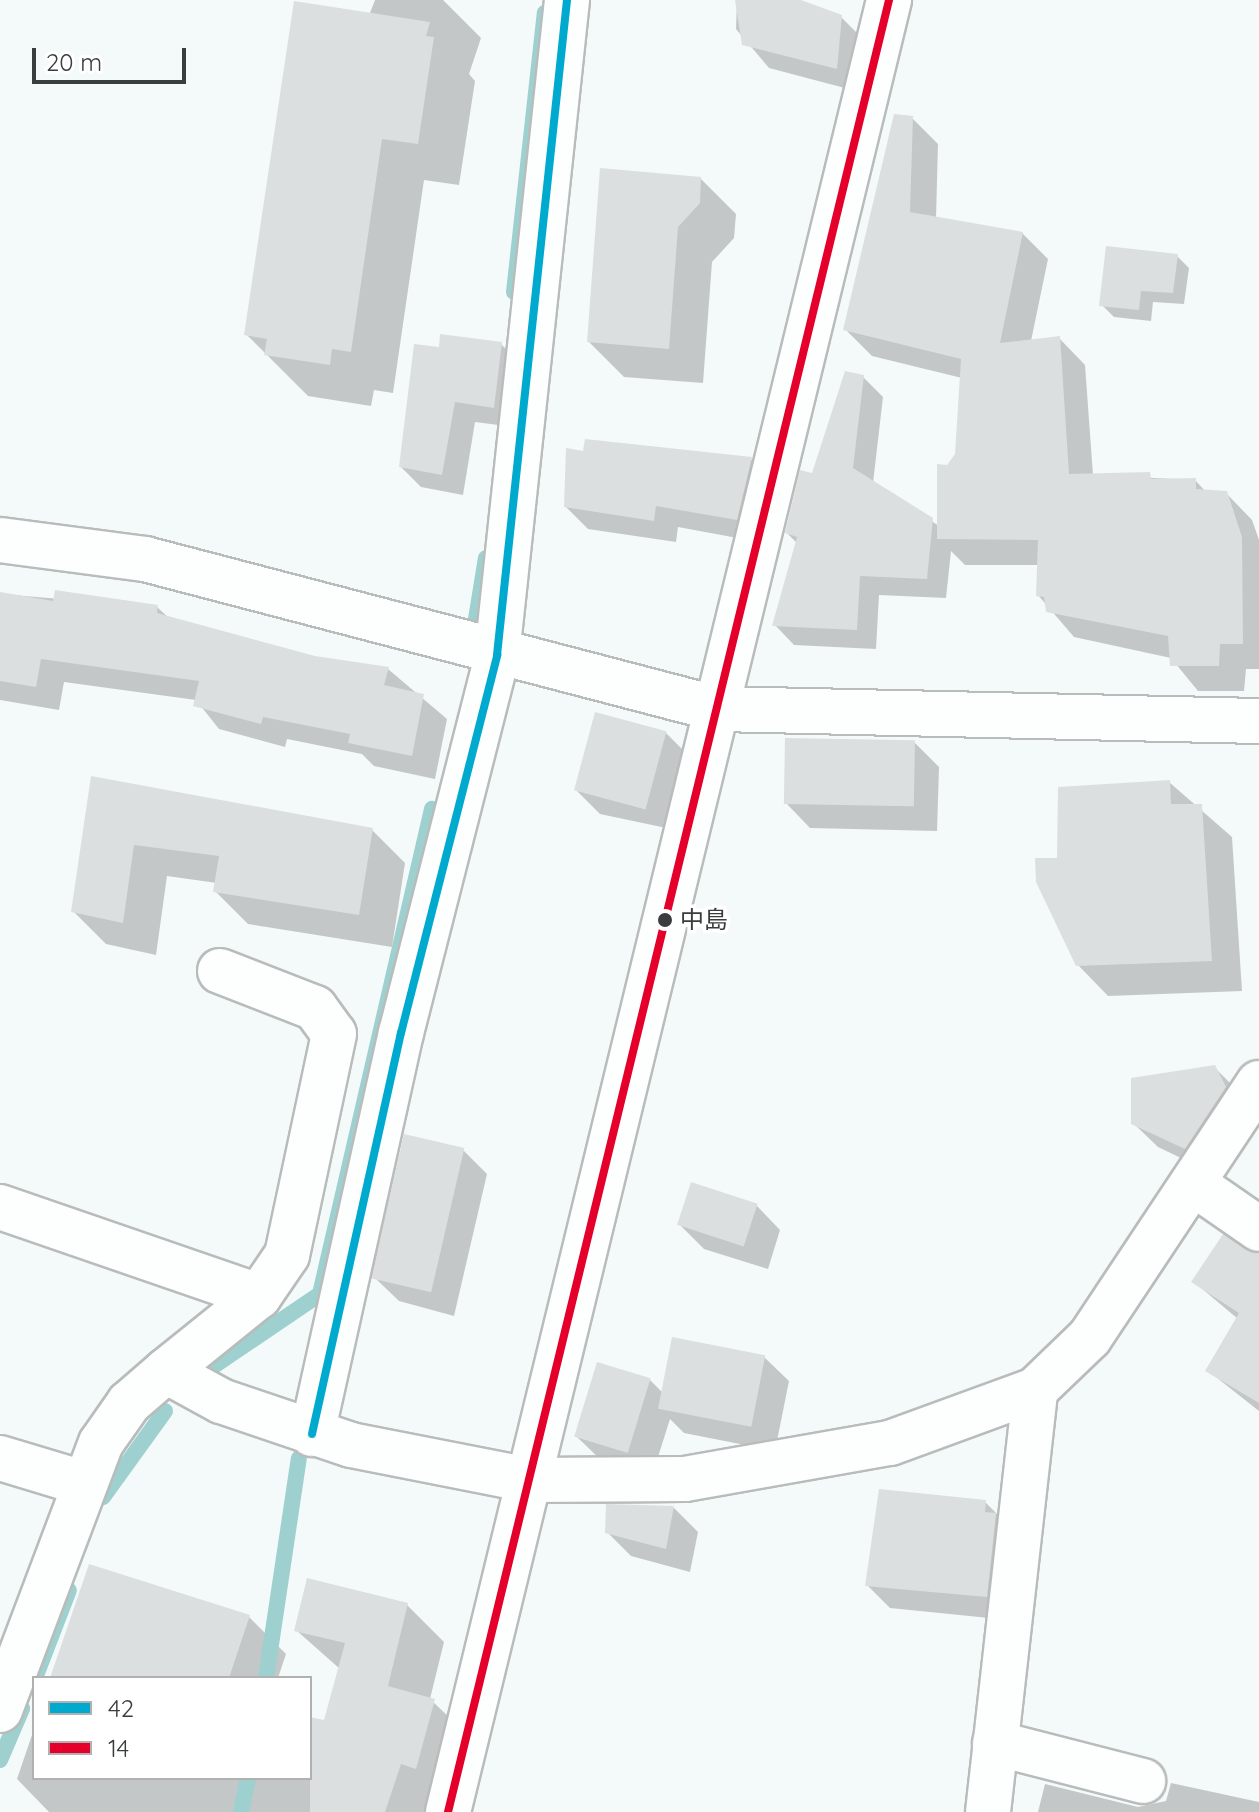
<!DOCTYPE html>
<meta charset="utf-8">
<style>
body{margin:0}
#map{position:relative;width:1259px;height:1812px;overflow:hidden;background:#f4f9f9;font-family:Quicksand,"Noto Sans JP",sans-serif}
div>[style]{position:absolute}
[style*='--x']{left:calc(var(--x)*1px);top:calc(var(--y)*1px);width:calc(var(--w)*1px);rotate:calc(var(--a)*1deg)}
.shadow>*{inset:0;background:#0003}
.stream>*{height:16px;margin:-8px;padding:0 8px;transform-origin:8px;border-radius:8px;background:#9ed0d0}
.building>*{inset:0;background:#dcdfdf;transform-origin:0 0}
.roads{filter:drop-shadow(2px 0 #b8bcbb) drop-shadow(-2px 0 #b8bcbb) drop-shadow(0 2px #b8bcbb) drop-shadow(0 -2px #b8bcbb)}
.minor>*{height:44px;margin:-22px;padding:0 22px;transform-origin:22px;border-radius:22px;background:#fdfefe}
.bus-1>*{height:8px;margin:-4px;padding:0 4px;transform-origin:4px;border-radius:4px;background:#00a9ce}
.bus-2>*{height:8px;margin:-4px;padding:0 4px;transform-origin:4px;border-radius:4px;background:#e4002b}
.dots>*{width:22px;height:22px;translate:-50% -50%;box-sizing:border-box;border:4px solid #fff;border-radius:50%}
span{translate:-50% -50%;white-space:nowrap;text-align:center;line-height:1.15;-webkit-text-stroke:7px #fff;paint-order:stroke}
.bus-label{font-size:24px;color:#3a3d3d}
.left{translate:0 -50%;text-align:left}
.legend{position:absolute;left:32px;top:1676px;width:280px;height:104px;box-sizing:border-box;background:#fff;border:2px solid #b0b1b1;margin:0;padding:10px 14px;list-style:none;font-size:24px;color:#3a3d3d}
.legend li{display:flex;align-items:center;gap:16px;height:40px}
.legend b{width:40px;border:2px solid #b0b1b1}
.scale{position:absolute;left:32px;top:48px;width:154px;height:36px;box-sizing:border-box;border:4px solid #3a3d3d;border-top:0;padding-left:10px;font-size:24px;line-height:28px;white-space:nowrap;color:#3a3d3d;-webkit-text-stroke:6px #fff;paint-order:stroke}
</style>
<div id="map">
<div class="shadow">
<div style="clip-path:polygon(375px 0,443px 0,481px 38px,469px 74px,475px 81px,459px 185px,424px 180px,393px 393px,374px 390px,371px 406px,308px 396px,246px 334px)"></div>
<div style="clip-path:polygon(737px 0,783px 0,841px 17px,865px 41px,860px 92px,769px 68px,736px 29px)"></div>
<div style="clip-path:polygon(912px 118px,938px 144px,936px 218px,1022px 233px,1048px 259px,1031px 341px,1059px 338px,1085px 365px,1093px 475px,1195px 480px,1206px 492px,1226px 493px,1252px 520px,1259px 540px,1259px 669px,1246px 669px,1244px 691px,1198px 691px,1171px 658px,1074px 637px,1038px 595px,1039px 565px,965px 565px,951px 551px,946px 598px,879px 595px,876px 649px,794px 645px,775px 625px,797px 543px,787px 533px,863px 377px,883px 397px,873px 483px,939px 526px,956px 454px,962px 378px,872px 356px,846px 330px)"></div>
<div style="clip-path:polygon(701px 179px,736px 214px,734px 238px,712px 262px,703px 383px,624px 377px,589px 342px)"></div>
<div style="clip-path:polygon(1177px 256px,1189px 268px,1184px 304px,1153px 302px,1151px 321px,1114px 317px,1102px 305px)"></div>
<div style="clip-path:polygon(501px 344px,521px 365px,514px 427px,475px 422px,463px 495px,421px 487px,401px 467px,440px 349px)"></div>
<div style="clip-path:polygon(751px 459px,773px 481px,759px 542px,678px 527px,676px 542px,588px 529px,566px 507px)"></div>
<div style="clip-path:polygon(0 594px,157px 607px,169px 618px,315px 658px,388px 669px,447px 719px,435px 779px,374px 766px,362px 754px,287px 739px,285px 747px,219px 729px,196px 700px,64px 682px,59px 710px,0 700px)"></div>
<div style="clip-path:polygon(666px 733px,691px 758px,671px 829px,600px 814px,576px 790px)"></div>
<div style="clip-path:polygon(915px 743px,939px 767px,937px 831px,810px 828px,786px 803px)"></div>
<div style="clip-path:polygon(93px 779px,372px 830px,405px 863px,392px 947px,248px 924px,215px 891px,217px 883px,167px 876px,156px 955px,106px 944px,73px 911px)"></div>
<div style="clip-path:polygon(1169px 782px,1232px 837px,1242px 991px,1108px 996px,1078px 965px,1059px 859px)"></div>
<div style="clip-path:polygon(1214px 1067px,1239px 1092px,1210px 1172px,1158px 1147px,1133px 1123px)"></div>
<div style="clip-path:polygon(463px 1150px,487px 1174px,454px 1316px,399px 1301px,374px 1277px)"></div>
<div style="clip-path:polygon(756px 1205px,780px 1230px,768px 1269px,704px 1249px,680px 1225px)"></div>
<div style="clip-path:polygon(1259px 1255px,1259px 1411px,1207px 1370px,1238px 1319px,1194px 1282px)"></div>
<div style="clip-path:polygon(764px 1357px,789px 1381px,775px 1451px,684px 1433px,670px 1419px,652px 1476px,602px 1461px,577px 1437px,650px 1380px,663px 1393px)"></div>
<div style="clip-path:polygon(985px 1502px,1008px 1525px,1009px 1620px,890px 1608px,867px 1585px)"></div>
<div style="clip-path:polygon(674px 1508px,698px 1532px,690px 1572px,631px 1556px,607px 1532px)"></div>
<div style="clip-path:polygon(407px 1605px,444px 1642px,430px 1699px,471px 1738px,434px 1812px,49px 1812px,17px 1779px,34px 1729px,34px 1778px,310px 1778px,310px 1745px,325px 1723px,340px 1669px,296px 1630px)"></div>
<div style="clip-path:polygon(249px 1617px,286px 1654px,278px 1678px,52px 1678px)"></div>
<div style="clip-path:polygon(1171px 1783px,1259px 1802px,1259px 1812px,1038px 1812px,1045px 1784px,1138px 1807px,1166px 1801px)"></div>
</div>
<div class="stream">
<div style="--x:514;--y:292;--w:281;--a:-83.7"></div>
<div style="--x:475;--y:625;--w:68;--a:-80.7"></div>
<div style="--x:211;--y:1368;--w:132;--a:-34.2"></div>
<div style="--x:320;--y:1294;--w:498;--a:-77"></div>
<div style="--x:103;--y:1497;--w:106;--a:-54.2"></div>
<div style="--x:35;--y:1678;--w:94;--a:-68.9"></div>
<div style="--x:266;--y:1678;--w:222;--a:-81.5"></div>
<div style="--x:0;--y:1760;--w:56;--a:-66.7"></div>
<div style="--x:241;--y:1812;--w:35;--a:-78"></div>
</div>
<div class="building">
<div style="clip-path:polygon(735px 0,801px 0,842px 15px,837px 69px,742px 45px)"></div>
<div style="clip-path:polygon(294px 1px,430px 22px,426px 36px,434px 37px,418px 144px,382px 139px,351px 352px,332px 349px,330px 365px,264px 355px,267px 339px,244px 335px)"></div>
<div style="clip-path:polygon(894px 114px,913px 116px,910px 212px,1023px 232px,1000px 343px,1060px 336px,1069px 474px,1150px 472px,1151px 479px,1196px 478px,1196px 489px,1227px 491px,1242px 537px,1243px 644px,1220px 644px,1219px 666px,1170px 666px,1168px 636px,1046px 612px,1044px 597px,1036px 596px,1038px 540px,937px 539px,937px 464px,947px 465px,955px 454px,961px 359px,843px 330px)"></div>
<div style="clip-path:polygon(600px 168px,701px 177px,700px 203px,678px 227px,669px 349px,587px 342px)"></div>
<div style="clip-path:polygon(1106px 246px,1178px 254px,1173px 293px,1141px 291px,1139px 310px,1099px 306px)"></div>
<div style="clip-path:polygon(440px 334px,502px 342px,494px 408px,455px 402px,442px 475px,399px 467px,414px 344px,439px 347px)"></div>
<div style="clip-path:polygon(845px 371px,864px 375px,853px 468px,933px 518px,927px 579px,860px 576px,857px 630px,772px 626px,797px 537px,785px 533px,800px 470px,812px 473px)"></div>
<div style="clip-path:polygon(585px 439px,752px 457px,737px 520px,656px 506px,654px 521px,564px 507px,566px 448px,583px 451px)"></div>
<div style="clip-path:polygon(55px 590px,158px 605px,157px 613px,315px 656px,389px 667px,384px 685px,424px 694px,412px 756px,348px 743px,350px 734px,263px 717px,261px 724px,193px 706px,199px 681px,41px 659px,36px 687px,0 681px,0 592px,53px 601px)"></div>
<div style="left:595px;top:712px;width:74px;height:81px;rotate:15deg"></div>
<div style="left:785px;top:738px;width:130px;height:66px;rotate:1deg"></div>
<div style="clip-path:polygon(91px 776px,373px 828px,359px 915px,213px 892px,219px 856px,134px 845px,123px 923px,71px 912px)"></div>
<div style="clip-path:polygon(1170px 780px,1171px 804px,1202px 804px,1212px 961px,1076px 966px,1036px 882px,1035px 858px,1057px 858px,1058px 787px)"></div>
<div style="clip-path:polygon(1215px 1065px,1226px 1087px,1185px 1149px,1131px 1124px,1131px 1078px)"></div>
<div style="left:404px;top:1134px;width:62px;height:148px;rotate:13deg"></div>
<div style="left:691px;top:1182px;width:70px;height:45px;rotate:18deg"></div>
<div style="clip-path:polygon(1223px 1234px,1259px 1254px,1259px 1403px,1205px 1371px,1239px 1313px,1191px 1282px)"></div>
<div style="left:672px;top:1337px;width:95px;height:73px;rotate:11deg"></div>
<div style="left:597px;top:1362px;width:56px;height:78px;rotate:17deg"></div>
<div style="clip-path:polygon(879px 1489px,986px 1500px,985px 1512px,996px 1513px,987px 1597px,865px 1586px)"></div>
<div style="clip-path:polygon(606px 1504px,674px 1506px,666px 1549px,605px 1533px)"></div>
<div style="clip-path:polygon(89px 1564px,250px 1615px,229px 1678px,50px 1678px)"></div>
<div style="clip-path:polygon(307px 1578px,408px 1603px,388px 1686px,435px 1699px,416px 1769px,401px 1764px,385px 1812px,310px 1812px,310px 1717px,324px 1720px,345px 1643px,294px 1631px)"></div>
</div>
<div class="roads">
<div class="minor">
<div style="--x:0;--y:540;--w:146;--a:7.5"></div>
<div style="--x:145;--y:559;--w:592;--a:14.67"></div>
<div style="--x:718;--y:709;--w:541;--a:1.27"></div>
<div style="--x:220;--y:971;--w:102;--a:21.3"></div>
<div style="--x:315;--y:1008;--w:32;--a:54"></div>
<div style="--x:334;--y:1034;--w:226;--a:102"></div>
<div style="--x:287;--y:1255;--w:50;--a:124.3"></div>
<div style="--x:1194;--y:1184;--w:79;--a:34.7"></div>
<div style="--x:0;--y:1207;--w:274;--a:19"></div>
<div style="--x:259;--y:1296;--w:119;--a:141.1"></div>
<div style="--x:166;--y:1371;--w:63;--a:28.6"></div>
<div style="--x:221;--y:1401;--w:137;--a:18.7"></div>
<div style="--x:351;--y:1445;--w:181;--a:11.1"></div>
<div style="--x:529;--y:1480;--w:156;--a:-0.4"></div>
<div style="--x:685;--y:1479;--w:208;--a:-10"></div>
<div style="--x:890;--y:1443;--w:154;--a:-20.1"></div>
<div style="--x:1035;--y:1390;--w:76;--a:-43.9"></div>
<div style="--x:1090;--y:1337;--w:305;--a:-56.4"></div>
<div style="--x:312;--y:1434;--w:411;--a:-77.5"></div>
<div style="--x:401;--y:1033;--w:390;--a:-75.7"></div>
<div style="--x:497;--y:655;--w:659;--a:-83.9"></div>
<div style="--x:0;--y:1458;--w:87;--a:16.8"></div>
<div style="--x:0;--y:1710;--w:285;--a:-69.3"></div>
<div style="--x:101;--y:1443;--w:49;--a:-55"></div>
<div style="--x:129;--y:1403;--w:49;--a:-40.9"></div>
<div style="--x:995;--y:1743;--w:153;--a:14.4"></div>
<div style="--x:448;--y:1812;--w:1865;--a:-76.32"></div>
<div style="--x:988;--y:1812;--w:425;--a:-83.6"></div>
</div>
</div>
<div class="bus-1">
<div style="--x:312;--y:1434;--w:411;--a:-77.5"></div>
<div style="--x:401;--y:1033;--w:390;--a:-75.7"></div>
<div style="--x:497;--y:655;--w:659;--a:-83.9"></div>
</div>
<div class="bus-2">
<div style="--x:448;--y:1812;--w:1865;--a:-76.32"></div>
</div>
<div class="dots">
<div style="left:665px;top:920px;background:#3a3d3d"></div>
</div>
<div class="bus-label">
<span class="left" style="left:680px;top:920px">中島</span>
</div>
<ul class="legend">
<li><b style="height:10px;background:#00a9ce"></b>42</li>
<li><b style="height:10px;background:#e4002b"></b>14</li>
</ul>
<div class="scale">20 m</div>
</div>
